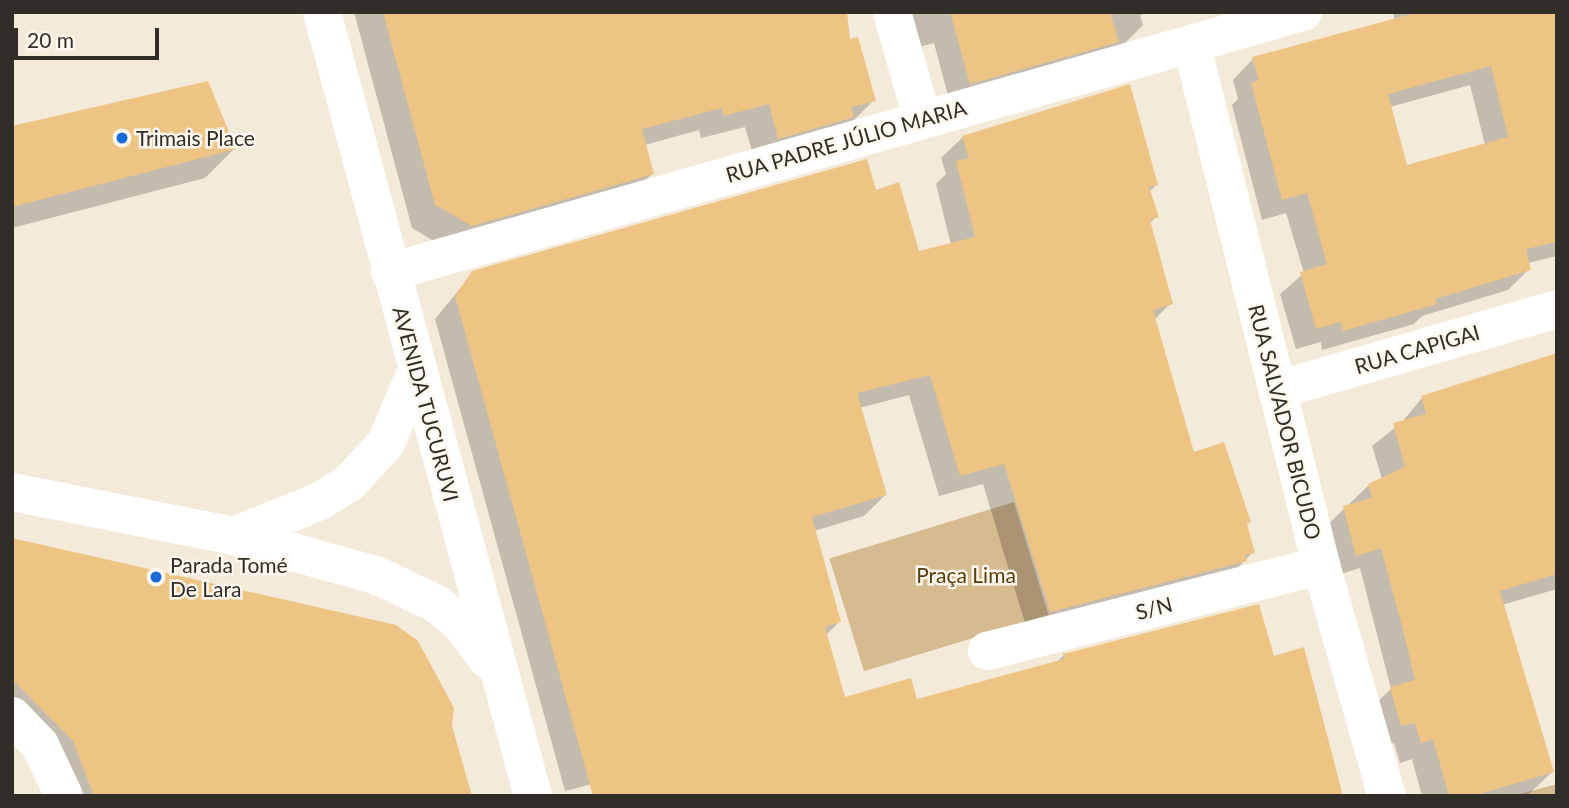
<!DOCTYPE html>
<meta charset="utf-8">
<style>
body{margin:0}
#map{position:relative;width:1569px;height:808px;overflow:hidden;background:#f4eada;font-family:Lato,sans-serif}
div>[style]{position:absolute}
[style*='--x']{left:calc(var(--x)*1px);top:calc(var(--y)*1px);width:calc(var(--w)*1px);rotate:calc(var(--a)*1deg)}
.green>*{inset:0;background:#d6ba90;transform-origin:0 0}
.shadow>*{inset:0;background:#0003}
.building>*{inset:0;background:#eec484}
.minor>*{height:38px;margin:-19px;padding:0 19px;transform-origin:19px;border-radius:19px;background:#fff}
.major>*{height:38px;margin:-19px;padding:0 19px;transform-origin:19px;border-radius:19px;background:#fff}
.dots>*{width:19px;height:19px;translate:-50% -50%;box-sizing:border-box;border:4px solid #fef7ee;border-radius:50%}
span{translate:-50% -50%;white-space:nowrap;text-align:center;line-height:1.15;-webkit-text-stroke:5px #fef7ee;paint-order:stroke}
.poi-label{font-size:21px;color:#312d28}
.left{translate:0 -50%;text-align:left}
.street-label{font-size:21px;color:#312d28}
.park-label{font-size:21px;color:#583c07}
.frame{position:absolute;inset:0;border:14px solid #312d28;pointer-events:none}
.scale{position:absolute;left:14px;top:28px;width:145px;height:32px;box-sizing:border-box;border:4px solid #312d28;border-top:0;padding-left:9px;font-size:21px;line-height:24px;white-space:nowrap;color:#312d28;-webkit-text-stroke:5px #fef7ee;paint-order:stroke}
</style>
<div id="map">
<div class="green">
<div style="left:1014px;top:502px;width:118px;height:193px;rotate:73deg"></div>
<div style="clip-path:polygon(1557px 784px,1557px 796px,1513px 796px)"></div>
</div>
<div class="shadow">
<div style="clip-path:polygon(354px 12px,825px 12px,874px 100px,850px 124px,755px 161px,745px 127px,701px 138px,699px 130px,645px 145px,653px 173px,629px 197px,447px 249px,412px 228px)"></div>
<div style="clip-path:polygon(903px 12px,1152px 12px,1140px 15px,1143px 25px,1123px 45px,950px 103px,934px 43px,915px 48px)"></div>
<div style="clip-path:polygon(evenodd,1393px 12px,1557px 12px,1557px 256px,1528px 263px,1529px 269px,1508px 290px,1422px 316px,1414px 324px,1322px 350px,1321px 342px,1296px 349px,1280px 294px,1304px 273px,1286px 213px,1262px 220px,1232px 105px,1238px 99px,1233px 80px,1253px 59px,1395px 21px,1393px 12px,1470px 85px,1485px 145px,1406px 167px,1390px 107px,1470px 85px)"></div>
<div style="clip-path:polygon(12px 128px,234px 149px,205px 178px,12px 228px)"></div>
<div style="clip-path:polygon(963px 137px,1156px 185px,1149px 192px,1157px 216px,1149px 224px,1171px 303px,1154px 320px,1193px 454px,1245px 525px,1253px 552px,1224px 582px,1028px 633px,983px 484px,939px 496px,909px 395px,859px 408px,885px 495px,864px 516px,814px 531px,839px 622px,825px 636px,843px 700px,916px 701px,1056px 663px,1063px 656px,1272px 658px,604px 781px,565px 791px,435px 319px,473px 273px,875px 192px,918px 253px,951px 245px,936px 184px,946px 174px,941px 158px)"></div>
<div style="clip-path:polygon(1557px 369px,1557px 589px,1502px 605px,1552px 772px,1530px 793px,1520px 796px,1422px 796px,1412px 759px,1400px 763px,1394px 743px,1380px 747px,1370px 709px,1391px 689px,1360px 568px,1335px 576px,1323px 529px,1369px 485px,1382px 479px,1372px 446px,1402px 422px,1422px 398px)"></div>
<div style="clip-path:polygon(12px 541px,451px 727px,470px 796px,55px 796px,12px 725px)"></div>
</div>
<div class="building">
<div style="clip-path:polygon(383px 12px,847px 12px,850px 39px,858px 37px,876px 101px,851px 107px,854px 117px,778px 139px,769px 104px,724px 116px,722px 108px,642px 129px,654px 174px,472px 226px,435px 205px)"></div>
<div style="clip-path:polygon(950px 12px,1110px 12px,1119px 42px,970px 84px)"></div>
<div style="clip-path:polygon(evenodd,1419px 12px,1557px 12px,1557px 242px,1526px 249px,1531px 270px,1435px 299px,1437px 304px,1343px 331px,1341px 322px,1316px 329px,1300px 272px,1327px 264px,1307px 193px,1282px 200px,1251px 83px,1259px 80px,1252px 57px,1419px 12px,1491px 66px,1508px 137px,1407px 165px,1388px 94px,1491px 66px)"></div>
<div style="clip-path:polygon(208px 81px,236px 149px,12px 207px,12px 126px)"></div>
<div style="clip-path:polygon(1130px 84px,1158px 185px,1149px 187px,1159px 217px,1150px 220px,1173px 304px,1153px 310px,1194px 452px,1224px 442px,1251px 522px,1247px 524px,1255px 553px,1245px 555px,1247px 561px,1050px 612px,1004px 464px,960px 476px,930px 375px,857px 393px,887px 495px,812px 517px,841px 622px,825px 627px,845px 697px,911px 678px,917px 699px,1064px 659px,1063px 654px,1259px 604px,1274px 656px,1304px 647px,1343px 796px,593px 796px,455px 296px,472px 271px,867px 159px,876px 190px,899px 182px,919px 251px,975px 237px,956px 161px,969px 158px,962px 136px)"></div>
<div style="clip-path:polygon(1557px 353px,1557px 574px,1500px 591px,1554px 772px,1472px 796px,1449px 796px,1433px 739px,1421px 743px,1415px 723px,1401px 726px,1390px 687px,1415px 680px,1403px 630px,1381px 548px,1356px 556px,1343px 506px,1372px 498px,1368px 484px,1405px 467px,1393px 423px,1426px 414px,1421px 396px)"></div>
<div style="clip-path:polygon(12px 538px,396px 625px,418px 641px,454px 708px,452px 726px,472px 796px,94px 796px,73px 741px,12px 679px)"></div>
</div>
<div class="minor">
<div style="--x:892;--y:12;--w:110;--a:74.2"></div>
<div style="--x:1192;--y:46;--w:535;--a:76.04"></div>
<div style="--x:1321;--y:565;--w:240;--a:74.1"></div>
<div style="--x:390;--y:272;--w:949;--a:-15.9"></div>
<div style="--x:1277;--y:390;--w:291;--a:-16.1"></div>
<div style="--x:987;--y:651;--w:345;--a:-14.4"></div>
<div style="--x:12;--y:716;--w:40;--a:46"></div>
<div style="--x:40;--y:745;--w:56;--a:64.8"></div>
</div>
<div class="major">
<div style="--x:322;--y:12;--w:812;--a:74.94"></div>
<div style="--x:12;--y:492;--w:226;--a:11.2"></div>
<div style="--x:234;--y:536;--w:147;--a:15.4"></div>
<div style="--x:376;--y:575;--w:68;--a:25.4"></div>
<div style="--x:437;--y:604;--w:31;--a:40"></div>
<div style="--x:461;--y:624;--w:45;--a:53.1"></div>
<div style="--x:234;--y:536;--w:93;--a:-22.1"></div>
<div style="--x:320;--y:501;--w:36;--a:-32"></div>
<div style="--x:350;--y:482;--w:53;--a:-47.3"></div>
<div style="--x:386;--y:443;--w:77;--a:-67.1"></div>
</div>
<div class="dots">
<div style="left:122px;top:138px;background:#1a6bd5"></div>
<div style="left:156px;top:577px;background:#1a6bd5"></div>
</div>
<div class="poi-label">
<span class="left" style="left:136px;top:138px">Trimais Place</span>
<span class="left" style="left:170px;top:577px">Parada Tomé<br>De Lara</span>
</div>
<div class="street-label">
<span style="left:846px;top:141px;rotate:-16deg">RUA PADRE JÚLIO MARIA</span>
<span style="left:1417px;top:349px;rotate:-16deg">RUA CAPIGAI</span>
<span style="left:426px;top:404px;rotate:75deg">AVENIDA TUCURUVI</span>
<span style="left:1285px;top:422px;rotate:76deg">RUA SALVADOR BICUDO</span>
<span style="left:1154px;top:608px;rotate:-14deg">S/N</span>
</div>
<div class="park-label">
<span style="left:966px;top:575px">Praça Lima</span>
</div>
<div class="frame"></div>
<div class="scale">20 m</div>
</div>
